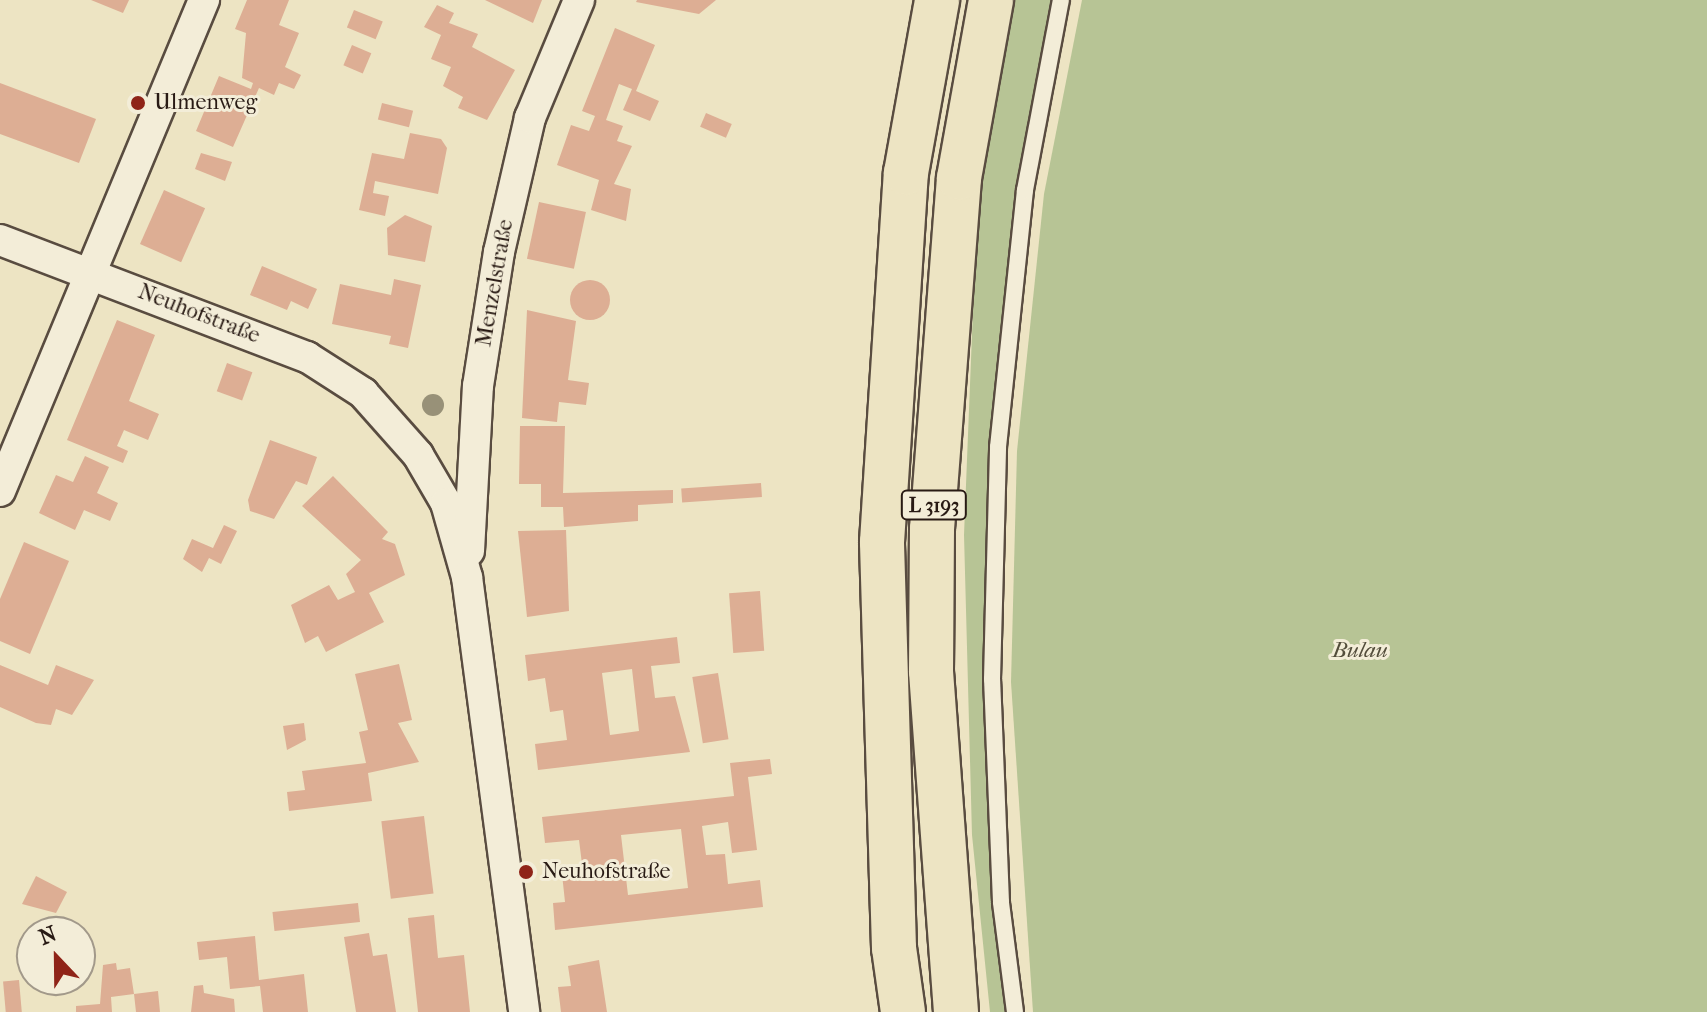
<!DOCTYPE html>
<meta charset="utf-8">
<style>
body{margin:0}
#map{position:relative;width:1707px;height:1012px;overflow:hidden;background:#ede4c3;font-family:"IM FELL French Canon",serif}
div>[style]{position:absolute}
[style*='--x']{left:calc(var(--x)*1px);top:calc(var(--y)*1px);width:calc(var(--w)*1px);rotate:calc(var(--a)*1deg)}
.green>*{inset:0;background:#b7c495}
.building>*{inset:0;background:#ddae94;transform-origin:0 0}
.round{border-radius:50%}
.roads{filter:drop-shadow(2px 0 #594c40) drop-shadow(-2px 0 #594c40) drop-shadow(0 2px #594c40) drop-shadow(0 -2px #594c40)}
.service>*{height:16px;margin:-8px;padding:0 8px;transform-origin:8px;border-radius:8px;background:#f3edd8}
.minor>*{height:30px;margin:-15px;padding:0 15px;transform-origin:15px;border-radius:15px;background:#f3edd8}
.trunk>*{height:44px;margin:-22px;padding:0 22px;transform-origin:22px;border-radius:22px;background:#ede4c3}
.trees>*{width:22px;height:22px;margin:-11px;border-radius:50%;background:#989178}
.dots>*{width:22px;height:22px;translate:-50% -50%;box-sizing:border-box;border:4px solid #f3edd8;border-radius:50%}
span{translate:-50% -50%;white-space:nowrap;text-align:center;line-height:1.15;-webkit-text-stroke:6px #f3edd8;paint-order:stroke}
.shield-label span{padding:2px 6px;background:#f3edd8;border:2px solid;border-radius:6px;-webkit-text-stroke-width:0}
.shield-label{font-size:20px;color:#281a14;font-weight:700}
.poi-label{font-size:22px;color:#281a14}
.left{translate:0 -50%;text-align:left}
.street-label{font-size:22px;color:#281a14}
.park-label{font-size:22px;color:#534d3b;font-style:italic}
.north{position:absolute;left:16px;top:916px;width:80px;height:80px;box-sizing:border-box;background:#f3edd8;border:2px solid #a2998a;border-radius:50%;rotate:338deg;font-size:22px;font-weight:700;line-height:32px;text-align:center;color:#281a14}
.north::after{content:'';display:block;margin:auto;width:28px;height:36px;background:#8f2418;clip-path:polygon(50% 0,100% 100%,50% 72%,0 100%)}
</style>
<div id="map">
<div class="green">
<div style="clip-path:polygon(1013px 0,1052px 0,1015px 189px,989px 446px,985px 678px,1007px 1012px,990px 1012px,972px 835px,964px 535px,978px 184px)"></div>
<div style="clip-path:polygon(1082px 0,1707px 0,1707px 1012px,1033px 1012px,1011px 682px,1017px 451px,1044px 194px)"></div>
</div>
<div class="building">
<div style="clip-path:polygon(91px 0,129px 0,123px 13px)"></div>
<div style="clip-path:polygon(247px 0,289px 0,279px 25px,299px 33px,285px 67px,301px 75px,294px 89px,279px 83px,274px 95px,259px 88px,233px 147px,196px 131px,219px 76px,251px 89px,253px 83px,242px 78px,246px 33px,235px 29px)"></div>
<div style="clip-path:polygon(485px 0,542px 0,533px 23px)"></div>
<div style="clip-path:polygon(716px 0,699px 14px,636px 2px,637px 0)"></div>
<div style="clip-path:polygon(437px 5px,454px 13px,449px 23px,478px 34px,472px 47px,515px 70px,487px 120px,458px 108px,463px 97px,443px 86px,451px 67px,431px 59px,441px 35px,424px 27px)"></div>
<div style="left:354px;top:10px;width:31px;height:19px;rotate:22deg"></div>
<div style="clip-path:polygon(615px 28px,655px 45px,636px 91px,659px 101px,650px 121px,623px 110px,632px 89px,619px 84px,606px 120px,623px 126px,617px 141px,632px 146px,614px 184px,631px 189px,626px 221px,591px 210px,599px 180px,557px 165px,571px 125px,589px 131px,595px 116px,582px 111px)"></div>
<div style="left:352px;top:45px;width:21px;height:22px;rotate:23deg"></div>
<div style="clip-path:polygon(0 83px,96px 119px,79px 163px,0 134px)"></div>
<div style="left:382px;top:103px;width:32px;height:17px;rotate:14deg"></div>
<div style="left:706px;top:113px;width:28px;height:15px;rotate:23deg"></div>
<div style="clip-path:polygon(410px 133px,441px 139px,447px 148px,438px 194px,375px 181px,373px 193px,389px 196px,385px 216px,359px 210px,372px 153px,404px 159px)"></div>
<div style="clip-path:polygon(201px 153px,232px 162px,225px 181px,195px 169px)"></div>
<div style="left:164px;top:190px;width:45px;height:59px;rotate:24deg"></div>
<div style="left:539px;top:202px;width:48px;height:58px;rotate:12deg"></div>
<div style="clip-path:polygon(405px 215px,432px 226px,425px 262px,388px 255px,387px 228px)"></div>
<div style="clip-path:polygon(262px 266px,317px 289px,308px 309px,291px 301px,287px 310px,250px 295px)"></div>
<div style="clip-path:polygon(394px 279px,421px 285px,408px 348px,389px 344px,391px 336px,332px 324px,340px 284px,391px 295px)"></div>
<div class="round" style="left:570px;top:280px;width:40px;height:40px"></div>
<div style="clip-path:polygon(527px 310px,576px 321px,568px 380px,589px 383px,586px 405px,559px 402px,557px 422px,522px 418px)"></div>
<div style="clip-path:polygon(117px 320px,155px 335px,129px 401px,159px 414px,148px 440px,124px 430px,117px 446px,128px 451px,123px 463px,67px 440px)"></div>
<div style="left:227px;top:363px;width:27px;height:30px;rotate:20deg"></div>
<div style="clip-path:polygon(520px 426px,565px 426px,563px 493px,673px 490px,673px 503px,638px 505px,638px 521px,564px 527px,563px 507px,541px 507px,541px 484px,519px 484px)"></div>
<div style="clip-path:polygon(270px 440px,317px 457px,307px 485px,296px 481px,274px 519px,250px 511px,248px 500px)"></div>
<div style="clip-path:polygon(85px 456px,109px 467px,97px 493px,118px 503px,110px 521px,84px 510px,75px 530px,39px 513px,56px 475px,73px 482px)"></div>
<div style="clip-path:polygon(333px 476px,388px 532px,382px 539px,395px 544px,405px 575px,369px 593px,384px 622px,326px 652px,318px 636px,305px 643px,291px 605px,329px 585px,338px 600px,355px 592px,346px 574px,361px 560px,302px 506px)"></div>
<div style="left:761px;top:483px;width:14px;height:80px;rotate:86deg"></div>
<div style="clip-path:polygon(224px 525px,237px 531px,221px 564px,209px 558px,202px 572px,183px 559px,192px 539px,213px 548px)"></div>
<div style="clip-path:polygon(566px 530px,569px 611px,527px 617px,518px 531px)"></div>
<div style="clip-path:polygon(24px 542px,69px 561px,30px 654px,0 641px,0 599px)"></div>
<div style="left:760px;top:591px;width:60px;height:31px;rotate:86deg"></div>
<div style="clip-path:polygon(evenodd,677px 637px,680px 663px,651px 666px,655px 698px,675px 696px,690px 752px,538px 770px,535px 744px,567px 740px,563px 710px,550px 712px,545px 678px,528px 681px,525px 655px,677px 637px,632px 669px,639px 731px,610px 735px,602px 673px,632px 669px)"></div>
<div style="clip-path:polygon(399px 664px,412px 720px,398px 723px,419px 762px,368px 773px,372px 801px,289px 811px,287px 792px,305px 790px,302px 771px,366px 763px,359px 732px,368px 730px,355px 674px)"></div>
<div style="clip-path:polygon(0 665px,48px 685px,56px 665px,94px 680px,72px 715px,56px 709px,51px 725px,36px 723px,0 707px)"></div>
<div style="left:718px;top:673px;width:67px;height:26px;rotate:81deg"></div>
<div style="clip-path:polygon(304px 723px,306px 740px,287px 750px,283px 726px)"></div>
<div style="clip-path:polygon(evenodd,770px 759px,772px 774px,748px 777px,757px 850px,732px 853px,728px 822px,702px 826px,706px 855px,725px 854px,728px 884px,760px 880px,763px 907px,555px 930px,553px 903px,565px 902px,562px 874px,583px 872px,579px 840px,545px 843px,542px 817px,734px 796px,730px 763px,770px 759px,681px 829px,688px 888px,628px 895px,621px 835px,681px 829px)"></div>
<div style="left:424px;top:816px;width:78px;height:43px;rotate:83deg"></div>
<div style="clip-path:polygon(36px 876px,67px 892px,56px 913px,22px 904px)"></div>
<div style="left:358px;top:903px;width:19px;height:86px;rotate:84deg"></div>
<div style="clip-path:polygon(434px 915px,438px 958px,464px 955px,470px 1012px,418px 1012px,408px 918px)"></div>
<div style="clip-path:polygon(369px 933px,373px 956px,387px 954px,396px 1012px,356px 1012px,344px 937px)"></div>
<div style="clip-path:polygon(255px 936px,259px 980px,304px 974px,308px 1012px,263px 1012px,260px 986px,230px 989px,227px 957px,199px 960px,197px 942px)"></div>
<div style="clip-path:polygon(599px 960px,607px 1012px,561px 1012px,558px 987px,571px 986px,568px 966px)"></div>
<div style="clip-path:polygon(116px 963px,117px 970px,130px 968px,134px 994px,158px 991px,160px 1012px,136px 1012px,134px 994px,111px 997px,112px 1012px,76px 1012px,76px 1006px,100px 1004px,103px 965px)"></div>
<div style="left:19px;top:980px;width:32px;height:16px;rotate:85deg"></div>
<div style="clip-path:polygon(203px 985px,204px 993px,234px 999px,235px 1012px,191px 1012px,194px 986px)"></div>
</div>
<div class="roads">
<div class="service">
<div style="--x:1015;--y:1012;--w:111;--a:-97.3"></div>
<div style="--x:1001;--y:902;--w:223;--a:-92.3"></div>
<div style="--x:992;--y:679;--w:232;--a:-88.5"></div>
<div style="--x:998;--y:447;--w:258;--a:-84"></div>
<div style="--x:1025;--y:190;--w:193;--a:-79.3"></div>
</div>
<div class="minor">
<div style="--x:0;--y:240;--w:329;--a:20.9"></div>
<div style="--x:307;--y:357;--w:67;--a:32.7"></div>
<div style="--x:363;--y:393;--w:83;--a:48.4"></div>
<div style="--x:418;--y:455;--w:56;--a:59.7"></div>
<div style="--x:446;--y:503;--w:77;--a:74.2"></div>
<div style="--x:467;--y:577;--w:439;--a:82.5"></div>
<div style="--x:0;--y:491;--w:532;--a:-67.44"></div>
<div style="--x:469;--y:551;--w:165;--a:-86.9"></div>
<div style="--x:478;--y:386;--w:136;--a:-81.1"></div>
<div style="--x:499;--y:252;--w:138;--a:-77"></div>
<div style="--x:530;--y:118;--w:128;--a:-67.4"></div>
</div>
<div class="trunk">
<div style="--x:903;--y:1012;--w:65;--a:-98"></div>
<div style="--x:894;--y:948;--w:406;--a:-91.7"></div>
<div style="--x:882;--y:542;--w:370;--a:-86.3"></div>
<div style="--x:906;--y:173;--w:176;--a:-79.8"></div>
<div style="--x:956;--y:1012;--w:342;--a:-94.2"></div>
<div style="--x:931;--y:671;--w:142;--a:-89.6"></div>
<div style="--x:932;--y:529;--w:352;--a:-85.6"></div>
<div style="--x:959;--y:178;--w:181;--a:-79.8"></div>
</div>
</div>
<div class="trees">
<div style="left:433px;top:405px"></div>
</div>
<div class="dots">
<div style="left:138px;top:103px;background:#8f2418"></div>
<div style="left:526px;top:872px;background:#8f2418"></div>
</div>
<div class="shield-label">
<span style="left:934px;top:505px">L 3193</span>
</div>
<div class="poi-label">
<span class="left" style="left:154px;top:103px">Ulmenweg</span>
<span class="left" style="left:542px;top:872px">Neuhofstraße</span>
</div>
<div class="street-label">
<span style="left:495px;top:283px;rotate:-80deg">Menzelstraße</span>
<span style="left:199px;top:314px;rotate:21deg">Neuhofstraße</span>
</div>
<div class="park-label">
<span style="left:1360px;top:651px">Bulau</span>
</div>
<div class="north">N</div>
</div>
